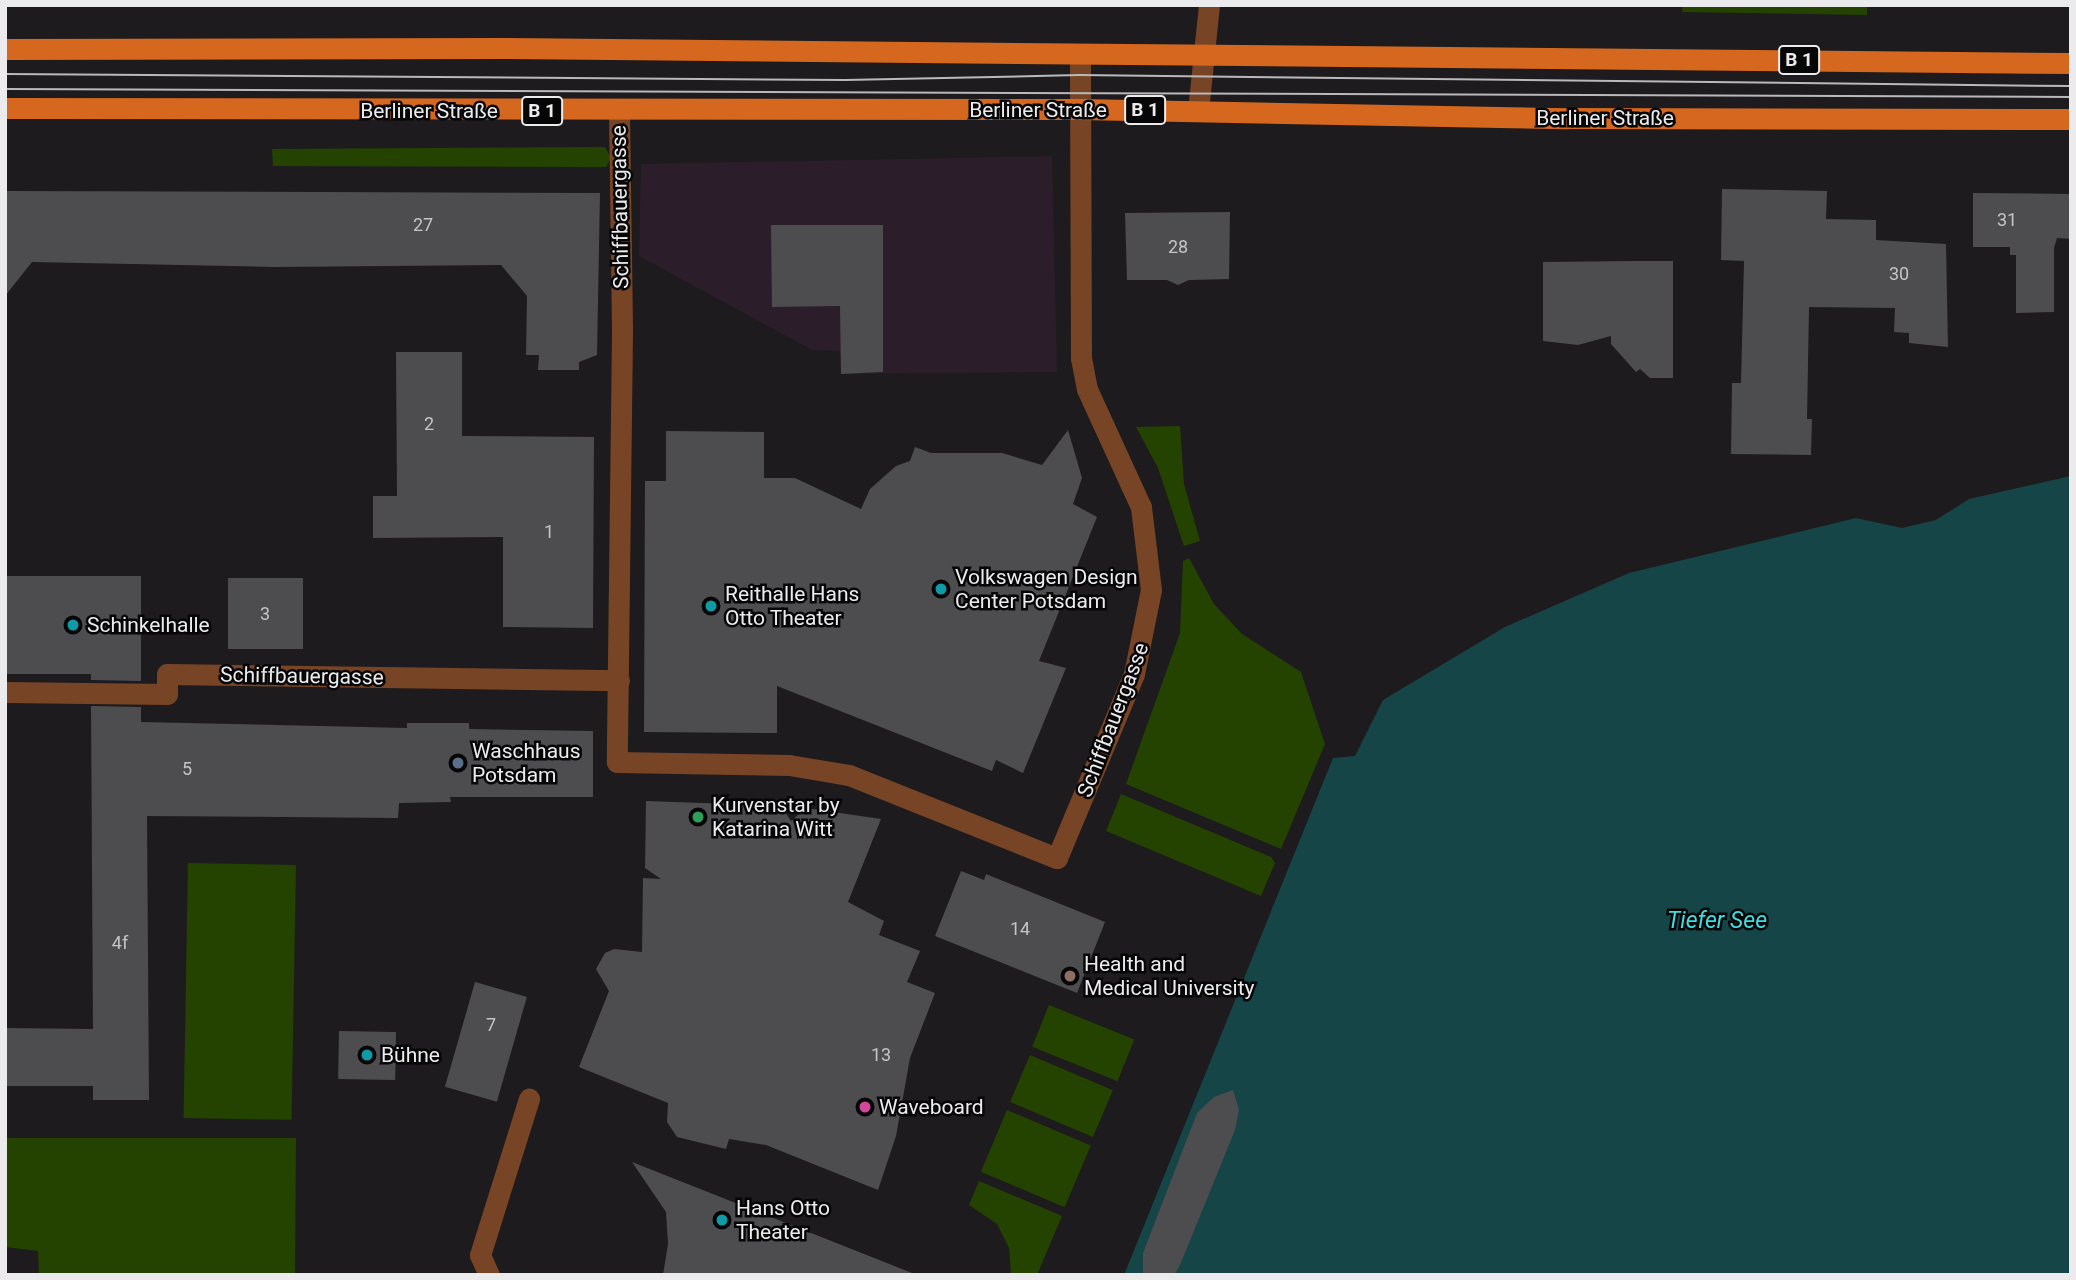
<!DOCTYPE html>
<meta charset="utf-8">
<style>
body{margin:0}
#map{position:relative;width:2076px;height:1280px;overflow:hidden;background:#1d1b1d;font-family:Roboto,sans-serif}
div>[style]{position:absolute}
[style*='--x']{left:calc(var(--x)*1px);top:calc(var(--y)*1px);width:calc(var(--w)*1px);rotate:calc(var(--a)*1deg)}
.education>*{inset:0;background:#2b1e2a}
.green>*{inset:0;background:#244300;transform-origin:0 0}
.water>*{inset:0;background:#154546}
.building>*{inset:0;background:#4d4d50;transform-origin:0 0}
.minor>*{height:21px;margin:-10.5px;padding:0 10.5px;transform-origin:10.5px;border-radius:10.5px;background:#784426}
.primary>*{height:21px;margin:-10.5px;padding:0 10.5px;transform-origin:10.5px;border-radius:10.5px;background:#d5671f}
.tram>*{height:2px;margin:-1px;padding:0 1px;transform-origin:1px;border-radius:1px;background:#b9b8ba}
.dots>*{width:19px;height:19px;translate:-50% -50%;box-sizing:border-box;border:4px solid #070607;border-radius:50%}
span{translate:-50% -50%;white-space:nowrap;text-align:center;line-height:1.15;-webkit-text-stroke:5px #070607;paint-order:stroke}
.number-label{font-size:18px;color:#c4c3c5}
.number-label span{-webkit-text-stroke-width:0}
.shield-label span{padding:2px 5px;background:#070607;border:2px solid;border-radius:5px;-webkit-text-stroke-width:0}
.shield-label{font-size:19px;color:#ebeaec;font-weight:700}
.street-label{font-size:21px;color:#ebeaec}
.poi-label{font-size:21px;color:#ebeaec}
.left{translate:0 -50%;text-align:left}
.water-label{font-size:23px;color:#40dde0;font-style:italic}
.frame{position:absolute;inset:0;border:7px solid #ebeaec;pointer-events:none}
</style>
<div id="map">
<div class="education">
<div style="clip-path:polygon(1052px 156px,1057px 372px,841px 374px,840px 351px,812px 350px,639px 256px,641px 164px)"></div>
</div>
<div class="green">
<div style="clip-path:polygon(1683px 5px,1867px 5px,1867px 15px,1682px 12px)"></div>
<div style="clip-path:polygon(605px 147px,611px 158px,606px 167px,273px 166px,272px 149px)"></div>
<div style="clip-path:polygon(1180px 426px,1184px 484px,1200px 541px,1184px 546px,1158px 468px,1136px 427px)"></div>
<div style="clip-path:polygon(1189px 558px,1214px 604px,1242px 634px,1301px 672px,1325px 744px,1281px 849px,1126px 784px,1180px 633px,1183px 561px)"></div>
<div style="clip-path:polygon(1121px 794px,1271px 857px,1275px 863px,1261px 896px,1106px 831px)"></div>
<div style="left:188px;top:863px;width:108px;height:255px;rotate:1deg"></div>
<div style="left:1049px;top:1005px;width:92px;height:45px;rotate:22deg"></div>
<div style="left:1030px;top:1055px;width:90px;height:51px;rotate:23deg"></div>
<div style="left:1007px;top:1110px;width:91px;height:67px;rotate:23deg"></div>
<div style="clip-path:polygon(5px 1138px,296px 1138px,295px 1275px,39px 1275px,38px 1251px,5px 1247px)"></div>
<div style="clip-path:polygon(979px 1181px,1062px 1216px,1037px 1275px,1011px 1273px,1009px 1248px,997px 1224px,969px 1205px)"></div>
</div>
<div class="water">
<div style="clip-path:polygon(2071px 476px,2071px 1275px,1124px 1275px,1333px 758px,1355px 756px,1383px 700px,1505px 627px,1629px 573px,1856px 518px,1902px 528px,1936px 520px,1969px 499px)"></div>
</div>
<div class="building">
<div style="clip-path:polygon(1722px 189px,1827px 191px,1826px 219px,1876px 220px,1876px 240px,1946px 244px,1948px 347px,1909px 343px,1909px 333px,1894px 332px,1895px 308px,1809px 307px,1807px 419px,1812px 419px,1811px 455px,1731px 454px,1732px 383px,1741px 383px,1744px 261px,1721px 260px)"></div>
<div style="clip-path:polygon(5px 191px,600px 193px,597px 355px,579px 362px,579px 370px,538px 370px,539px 355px,526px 355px,527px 296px,501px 265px,275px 267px,32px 262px,5px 296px)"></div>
<div style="clip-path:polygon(1973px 193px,2071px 194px,2071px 239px,2057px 238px,2054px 248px,2054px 312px,2016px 313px,2016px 255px,2010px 255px,2010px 247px,1973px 247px)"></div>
<div style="clip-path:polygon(1230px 212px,1229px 279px,1189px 280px,1178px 285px,1167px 280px,1127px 280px,1125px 213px)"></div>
<div style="clip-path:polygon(771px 225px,883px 225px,883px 372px,841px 374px,840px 306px,772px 307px)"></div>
<div style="clip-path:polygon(1637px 261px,1673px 261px,1673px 378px,1650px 378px,1640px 369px,1636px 372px,1611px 344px,1611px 336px,1578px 345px,1543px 341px,1543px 262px)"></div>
<div style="clip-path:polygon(396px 352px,462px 352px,462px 436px,594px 437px,593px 628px,503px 627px,503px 537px,373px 538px,373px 496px,397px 496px)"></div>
<div style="clip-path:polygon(1068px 430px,1082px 478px,1073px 504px,1097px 517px,1039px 661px,1066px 668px,1023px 773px,996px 760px,992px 771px,777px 686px,777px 733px,644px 732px,645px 481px,666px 481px,666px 431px,764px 432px,764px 478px,795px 478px,861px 509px,870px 489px,896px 466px,910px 461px,915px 447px,931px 453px,1002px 453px,1042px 465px)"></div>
<div style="clip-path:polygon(5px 576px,141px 576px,141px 681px,91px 680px,91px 674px,5px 674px)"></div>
<div style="left:228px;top:578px;width:75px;height:71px"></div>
<div style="clip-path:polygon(91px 706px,141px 707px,141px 722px,407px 728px,407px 723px,469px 723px,469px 729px,593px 731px,593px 797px,450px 797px,451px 802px,399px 803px,398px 818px,147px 816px,149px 1100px,93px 1100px,93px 1086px,5px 1086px,5px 1028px,93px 1029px)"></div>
<div style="clip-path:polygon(646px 801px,781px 806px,791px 821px,806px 808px,881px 819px,848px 902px,884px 921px,879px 935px,920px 951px,907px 982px,935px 993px,910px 1058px,896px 1136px,878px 1190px,766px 1145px,729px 1139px,726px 1149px,677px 1137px,667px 1122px,668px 1103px,579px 1067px,609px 991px,596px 969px,605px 953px,614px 949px,642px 952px,643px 878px,661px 879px,645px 868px)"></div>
<div style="clip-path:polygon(961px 871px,984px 880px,986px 874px,1105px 922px,1077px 993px,935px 936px)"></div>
<div style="left:475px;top:982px;width:54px;height:109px;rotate:16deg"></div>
<div style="left:339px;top:1031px;width:57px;height:48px;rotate:1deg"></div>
<div style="clip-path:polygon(1233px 1090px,1239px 1110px,1235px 1130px,1180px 1265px,1174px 1275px,1143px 1275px,1143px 1253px,1197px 1113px,1214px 1097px)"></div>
<div style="clip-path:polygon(632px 1162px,912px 1273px,911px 1275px,663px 1275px,668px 1244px,666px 1212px)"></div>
</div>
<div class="minor">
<div style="--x:1198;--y:111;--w:107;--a:-84.1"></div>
<div style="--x:619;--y:112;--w:221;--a:89.2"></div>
<div style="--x:622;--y:333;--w:429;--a:90.7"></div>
<div style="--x:617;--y:762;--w:172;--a:1"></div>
<div style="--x:789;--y:765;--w:61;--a:9.5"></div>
<div style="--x:849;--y:775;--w:224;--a:21.8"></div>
<div style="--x:1057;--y:858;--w:199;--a:-67.3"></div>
<div style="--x:1134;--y:674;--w:86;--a:-78.6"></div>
<div style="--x:1151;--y:590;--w:84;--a:-96.9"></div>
<div style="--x:1141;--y:507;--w:130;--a:-114.6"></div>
<div style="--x:1087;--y:389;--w:32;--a:-101"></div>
<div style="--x:1081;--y:358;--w:304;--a:-90.2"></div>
<div style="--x:5;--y:692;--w:162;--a:0.7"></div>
<div style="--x:167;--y:694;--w:20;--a:-90"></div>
<div style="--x:167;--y:674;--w:452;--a:0.8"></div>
<div style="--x:489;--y:1275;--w:22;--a:-114"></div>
<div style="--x:480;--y:1255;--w:164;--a:-72.6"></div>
</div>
<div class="primary">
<div style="--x:5;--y:49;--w:500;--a:-0.11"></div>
<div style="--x:505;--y:48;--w:1566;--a:0.55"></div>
<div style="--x:5;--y:108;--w:1074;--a:0.05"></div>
<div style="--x:1079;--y:109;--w:488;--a:1.1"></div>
<div style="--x:1567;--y:118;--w:504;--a:0.11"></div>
</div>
<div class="tram">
<div style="--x:5;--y:74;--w:840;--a:0.41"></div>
<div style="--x:845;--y:80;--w:234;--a:-1.2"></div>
<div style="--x:1079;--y:75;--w:992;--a:0.64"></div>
<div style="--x:5;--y:89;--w:2066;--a:0.22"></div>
</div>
<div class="dots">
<div style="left:941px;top:589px;background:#0f9aa8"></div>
<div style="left:711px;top:606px;background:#0f9aa8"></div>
<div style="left:73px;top:625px;background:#0f9aa8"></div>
<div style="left:458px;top:763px;background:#5c6f8a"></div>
<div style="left:698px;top:817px;background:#2e9e5b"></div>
<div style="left:1070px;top:976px;background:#8d6e63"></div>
<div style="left:367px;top:1055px;background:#0f9aa8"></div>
<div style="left:865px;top:1107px;background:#d1479c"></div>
<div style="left:722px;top:1220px;background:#0f9aa8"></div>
</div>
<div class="number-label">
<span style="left:2007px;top:220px">31</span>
<span style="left:423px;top:225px">27</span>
<span style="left:1178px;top:247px">28</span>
<span style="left:1899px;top:274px">30</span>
<span style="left:429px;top:424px">2</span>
<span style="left:549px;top:532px">1</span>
<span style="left:265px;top:614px">3</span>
<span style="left:187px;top:769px">5</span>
<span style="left:1020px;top:929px">14</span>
<span style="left:120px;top:943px">4f</span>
<span style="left:491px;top:1025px">7</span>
<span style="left:881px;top:1055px">13</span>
</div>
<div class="shield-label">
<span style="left:1799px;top:60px">B 1</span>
<span style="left:1145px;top:110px">B 1</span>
<span style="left:542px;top:111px">B 1</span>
</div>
<div class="street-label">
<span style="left:1038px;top:110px">Berliner Straße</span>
<span style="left:429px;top:111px">Berliner Straße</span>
<span style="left:1605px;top:118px">Berliner Straße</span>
<span style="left:620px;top:207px;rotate:-91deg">Schiffbauergasse</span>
<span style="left:302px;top:676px;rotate:1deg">Schiffbauergasse</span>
<span style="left:1113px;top:720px;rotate:-69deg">Schiffbauergasse</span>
</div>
<div class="poi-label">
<span class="left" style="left:955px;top:589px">Volkswagen Design<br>Center Potsdam</span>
<span class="left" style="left:725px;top:606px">Reithalle Hans<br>Otto Theater</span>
<span class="left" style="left:87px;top:625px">Schinkelhalle</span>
<span class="left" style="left:472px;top:763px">Waschhaus<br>Potsdam</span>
<span class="left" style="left:712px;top:817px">Kurvenstar by<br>Katarina Witt</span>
<span class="left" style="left:1084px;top:976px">Health and<br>Medical University</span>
<span class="left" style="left:381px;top:1055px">Bühne</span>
<span class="left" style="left:879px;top:1107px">Waveboard</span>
<span class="left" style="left:736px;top:1220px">Hans Otto<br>Theater</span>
</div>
<div class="water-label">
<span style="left:1717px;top:921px">Tiefer See</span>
</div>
<div class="frame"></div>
</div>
